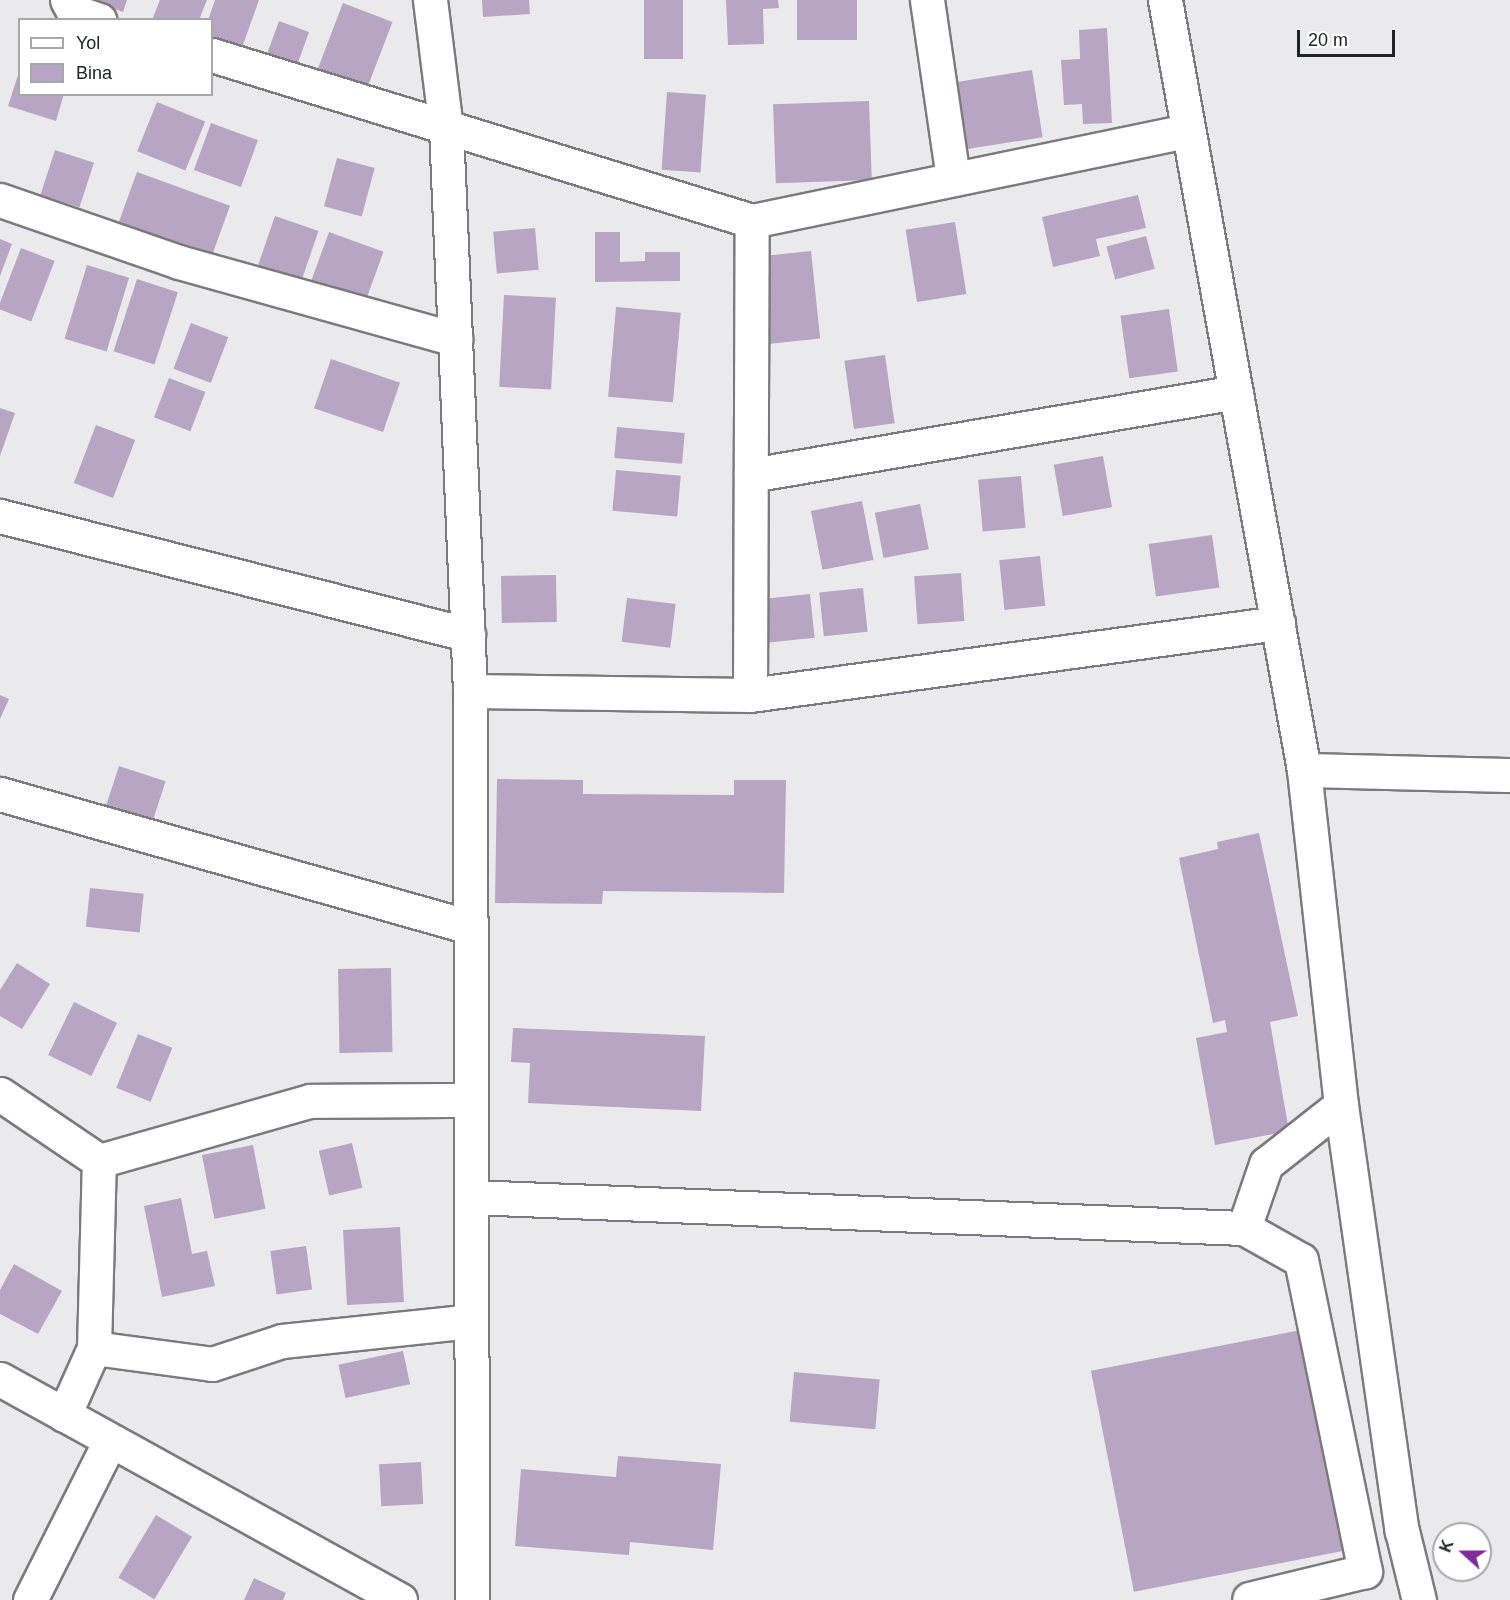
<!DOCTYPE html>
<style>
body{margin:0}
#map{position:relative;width:1510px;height:1600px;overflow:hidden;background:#eaeaec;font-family:Arial,sans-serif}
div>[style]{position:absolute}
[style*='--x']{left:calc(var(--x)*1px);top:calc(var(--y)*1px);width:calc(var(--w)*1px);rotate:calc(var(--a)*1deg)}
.building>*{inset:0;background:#b8a5c4;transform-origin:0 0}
.roads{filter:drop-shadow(2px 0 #7b7b7c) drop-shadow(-2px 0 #7b7b7c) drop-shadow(0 2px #7b7b7c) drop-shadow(0 -2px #7b7b7c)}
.street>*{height:33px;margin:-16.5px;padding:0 16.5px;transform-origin:16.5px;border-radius:16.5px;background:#fff}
.secondary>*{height:33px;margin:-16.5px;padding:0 16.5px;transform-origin:16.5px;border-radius:16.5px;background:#fff}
span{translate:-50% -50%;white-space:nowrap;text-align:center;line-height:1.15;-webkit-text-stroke:4.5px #fff;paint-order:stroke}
.legend{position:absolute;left:18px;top:18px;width:195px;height:78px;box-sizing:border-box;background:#fff;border:2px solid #a6a7a7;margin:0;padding:8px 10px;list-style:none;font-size:18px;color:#212222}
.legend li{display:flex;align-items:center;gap:12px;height:30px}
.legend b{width:30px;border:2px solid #a6a7a7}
.north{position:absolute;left:1432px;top:1522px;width:60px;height:60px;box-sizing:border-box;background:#fff;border:2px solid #a6a7a7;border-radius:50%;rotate:291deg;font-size:16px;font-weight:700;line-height:24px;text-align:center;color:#212222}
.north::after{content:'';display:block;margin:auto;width:21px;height:27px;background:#812a98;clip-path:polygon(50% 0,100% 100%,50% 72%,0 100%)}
.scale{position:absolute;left:1297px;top:30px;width:98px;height:27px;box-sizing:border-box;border:3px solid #212222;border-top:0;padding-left:8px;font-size:18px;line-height:21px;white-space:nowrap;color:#212222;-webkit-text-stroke:4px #fff;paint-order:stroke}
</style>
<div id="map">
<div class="building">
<div style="clip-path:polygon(91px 0,127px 0,123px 12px)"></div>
<div style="clip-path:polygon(160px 0,207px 0,199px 20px,152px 20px)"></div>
<div style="clip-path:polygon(215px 0,259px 0,239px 56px,212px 46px,212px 20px,208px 20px)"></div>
<div style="clip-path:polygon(482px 0,529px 0,530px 14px,483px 17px)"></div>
<div style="left:644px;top:0;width:39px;height:59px"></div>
<div style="clip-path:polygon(726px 0,778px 0,779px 8px,763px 9px,764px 44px,728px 45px)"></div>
<div style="left:797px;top:0;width:60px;height:40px"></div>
<div style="left:343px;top:3px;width:53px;height:76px;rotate:21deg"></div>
<div style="left:279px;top:21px;width:32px;height:45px;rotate:20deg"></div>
<div style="clip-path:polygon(1107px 28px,1112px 123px,1083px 124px,1082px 104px,1064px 105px,1061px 60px,1080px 59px,1079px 30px)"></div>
<div style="left:1032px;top:70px;width:68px;height:89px;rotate:81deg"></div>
<div style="clip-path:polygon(19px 72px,20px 94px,64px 94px,56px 121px,8px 106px)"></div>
<div style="left:667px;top:92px;width:39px;height:78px;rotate:4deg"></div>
<div style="left:869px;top:101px;width:79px;height:96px;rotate:88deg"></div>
<div style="left:157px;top:102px;width:52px;height:53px;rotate:22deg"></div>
<div style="left:211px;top:123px;width:50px;height:50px;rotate:20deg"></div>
<div style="left:55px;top:150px;width:41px;height:47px;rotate:18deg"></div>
<div style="left:337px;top:158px;width:39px;height:50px;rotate:15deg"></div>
<div style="left:137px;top:172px;width:99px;height:55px;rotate:20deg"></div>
<div style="clip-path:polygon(1138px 195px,1146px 228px,1096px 239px,1100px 256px,1053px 267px,1042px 217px)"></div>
<div style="left:275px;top:216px;width:46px;height:56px;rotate:19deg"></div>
<div style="left:955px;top:222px;width:73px;height:50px;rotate:81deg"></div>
<div style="left:535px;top:228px;width:42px;height:42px;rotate:85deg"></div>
<div style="left:329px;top:232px;width:58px;height:58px;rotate:20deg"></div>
<div style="clip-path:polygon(595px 232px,620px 232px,620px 262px,645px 261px,645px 252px,680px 252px,680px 281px,595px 282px)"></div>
<div style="left:1146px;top:236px;width:34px;height:41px;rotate:75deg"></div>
<div style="clip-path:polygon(0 239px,12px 244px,0 276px)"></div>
<div style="left:21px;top:248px;width:36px;height:65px;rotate:21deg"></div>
<div style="left:811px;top:251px;width:88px;height:52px;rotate:84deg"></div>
<div style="left:87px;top:265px;width:44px;height:77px;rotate:17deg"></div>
<div style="left:137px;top:279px;width:43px;height:76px;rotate:18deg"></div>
<div style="left:504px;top:295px;width:52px;height:92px;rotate:3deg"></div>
<div style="left:616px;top:307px;width:65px;height:90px;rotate:5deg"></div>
<div style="left:1169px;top:309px;width:63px;height:49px;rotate:82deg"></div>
<div style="left:191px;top:323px;width:40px;height:49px;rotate:21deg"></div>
<div style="left:885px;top:355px;width:69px;height:41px;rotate:82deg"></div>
<div style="left:331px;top:359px;width:73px;height:52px;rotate:19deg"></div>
<div style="left:169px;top:378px;width:39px;height:42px;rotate:21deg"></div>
<div style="clip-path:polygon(0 408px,15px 413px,0 456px)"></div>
<div style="left:96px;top:425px;width:42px;height:62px;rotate:21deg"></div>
<div style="left:617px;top:427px;width:68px;height:31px;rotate:5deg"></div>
<div style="left:1103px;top:456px;width:52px;height:50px;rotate:80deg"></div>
<div style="left:616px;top:470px;width:65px;height:41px;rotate:5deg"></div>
<div style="left:1021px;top:476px;width:52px;height:43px;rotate:85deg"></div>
<div style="left:862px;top:501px;width:60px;height:52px;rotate:79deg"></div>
<div style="left:920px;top:504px;width:46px;height:46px;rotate:79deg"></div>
<div style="left:1212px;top:535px;width:53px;height:64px;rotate:82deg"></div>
<div style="left:1040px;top:556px;width:50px;height:41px;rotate:84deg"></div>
<div style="left:961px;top:573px;width:48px;height:47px;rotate:86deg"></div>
<div style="left:556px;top:575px;width:47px;height:55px;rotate:89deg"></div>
<div style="left:863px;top:588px;width:44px;height:44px;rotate:84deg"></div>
<div style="left:810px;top:594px;width:44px;height:56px;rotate:84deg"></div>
<div style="left:627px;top:598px;width:49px;height:44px;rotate:7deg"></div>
<div style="clip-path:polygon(0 695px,9px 699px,0 719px)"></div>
<div style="left:119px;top:766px;width:49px;height:45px;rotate:18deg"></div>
<div style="clip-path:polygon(497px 779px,583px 780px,583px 794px,734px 795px,734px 780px,786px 780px,784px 893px,603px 891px,602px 904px,495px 903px)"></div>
<div style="clip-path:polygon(1259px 833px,1298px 1016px,1270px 1022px,1289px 1131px,1215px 1145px,1196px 1038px,1227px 1032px,1225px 1020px,1213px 1023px,1179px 858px,1218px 849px,1217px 842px)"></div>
<div style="left:90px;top:888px;width:54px;height:39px;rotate:6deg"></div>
<div style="clip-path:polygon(17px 963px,50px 984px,22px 1029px,0 1016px,0 990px)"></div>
<div style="left:391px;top:968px;width:84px;height:53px;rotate:89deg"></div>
<div style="left:74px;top:1002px;width:48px;height:59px;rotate:26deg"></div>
<div style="clip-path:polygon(513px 1028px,705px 1036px,701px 1111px,528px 1103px,530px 1063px,511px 1062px)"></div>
<div style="left:138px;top:1034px;width:37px;height:58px;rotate:22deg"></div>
<div style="left:352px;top:1143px;width:46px;height:34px;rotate:77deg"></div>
<div style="left:253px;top:1145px;width:65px;height:52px;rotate:79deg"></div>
<div style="clip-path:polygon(181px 1198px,192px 1254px,207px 1251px,215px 1286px,162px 1297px,144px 1206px)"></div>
<div style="left:400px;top:1227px;width:75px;height:57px;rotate:87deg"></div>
<div style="left:306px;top:1246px;width:44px;height:36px;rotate:82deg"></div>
<div style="clip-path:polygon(14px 1264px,62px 1291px,38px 1334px,0 1314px,0 1290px)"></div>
<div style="left:1301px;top:1330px;width:225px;height:214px;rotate:79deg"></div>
<div style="left:403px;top:1351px;width:34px;height:66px;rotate:78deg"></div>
<div style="left:794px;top:1372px;width:86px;height:50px;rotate:5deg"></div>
<div style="clip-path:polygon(618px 1456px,721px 1464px,713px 1550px,630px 1542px,629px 1555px,515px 1546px,521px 1469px,616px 1477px)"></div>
<div style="left:421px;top:1462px;width:42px;height:42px;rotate:87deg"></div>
<div style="left:156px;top:1515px;width:42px;height:73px;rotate:31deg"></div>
<div style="clip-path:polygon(254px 1578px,286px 1593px,283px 1600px,244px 1600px)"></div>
</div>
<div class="roads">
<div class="street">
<div style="--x:67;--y:0;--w:13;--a:61"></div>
<div style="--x:73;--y:11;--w:28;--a:19"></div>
<div style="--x:927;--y:0;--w:181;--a:81.7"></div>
<div style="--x:1165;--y:0;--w:782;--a:79.77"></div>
<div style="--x:1304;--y:770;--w:337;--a:83.7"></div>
<div style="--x:1341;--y:1105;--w:430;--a:81.9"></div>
<div style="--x:1402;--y:1531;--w:71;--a:76.2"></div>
<div style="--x:212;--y:55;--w:565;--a:17.09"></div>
<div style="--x:752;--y:221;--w:445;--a:-11.7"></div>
<div style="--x:0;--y:200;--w:189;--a:19.1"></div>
<div style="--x:179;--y:262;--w:287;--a:15.6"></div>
<div style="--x:751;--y:475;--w:492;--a:-9.7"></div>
<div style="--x:0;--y:516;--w:483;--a:14.2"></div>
<div style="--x:470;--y:691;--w:280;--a:0.8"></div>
<div style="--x:750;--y:695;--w:533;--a:-7.77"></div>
<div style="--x:750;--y:695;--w:474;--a:-89.8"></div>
<div style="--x:1304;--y:770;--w:206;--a:1.4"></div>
<div style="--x:0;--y:794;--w:489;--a:15.8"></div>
<div style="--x:0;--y:1094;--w:120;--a:34.1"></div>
<div style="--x:99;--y:1161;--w:219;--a:-15.9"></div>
<div style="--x:310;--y:1101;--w:161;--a:-0.4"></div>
<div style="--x:471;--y:1197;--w:774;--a:2.3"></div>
<div style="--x:1244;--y:1228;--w:68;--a:-71"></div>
<div style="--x:1266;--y:1164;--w:95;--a:-38.2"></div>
<div style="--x:1244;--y:1228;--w:65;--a:29.3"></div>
<div style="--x:1301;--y:1260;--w:318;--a:78.4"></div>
<div style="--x:1365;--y:1571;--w:119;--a:166.4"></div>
<div style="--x:94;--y:1348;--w:119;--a:7.7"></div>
<div style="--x:212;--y:1364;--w:74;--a:-18.2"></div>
<div style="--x:282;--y:1341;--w:190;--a:-6"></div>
<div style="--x:0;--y:1379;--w:457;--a:28.9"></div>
<div style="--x:64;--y:1415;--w:73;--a:-65.9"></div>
<div style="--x:94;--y:1348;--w:187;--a:-88.5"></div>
<div style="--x:30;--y:1600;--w:178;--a:-63.3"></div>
</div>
<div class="secondary">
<div style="--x:430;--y:0;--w:129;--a:82.9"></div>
<div style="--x:446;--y:128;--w:564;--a:87.56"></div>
<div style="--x:470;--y:691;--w:909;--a:89.87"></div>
</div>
</div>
<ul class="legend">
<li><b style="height:8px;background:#fff"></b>Yol</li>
<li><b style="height:16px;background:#b8a5c4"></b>Bina</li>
</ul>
<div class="north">K</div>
<div class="scale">20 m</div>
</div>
